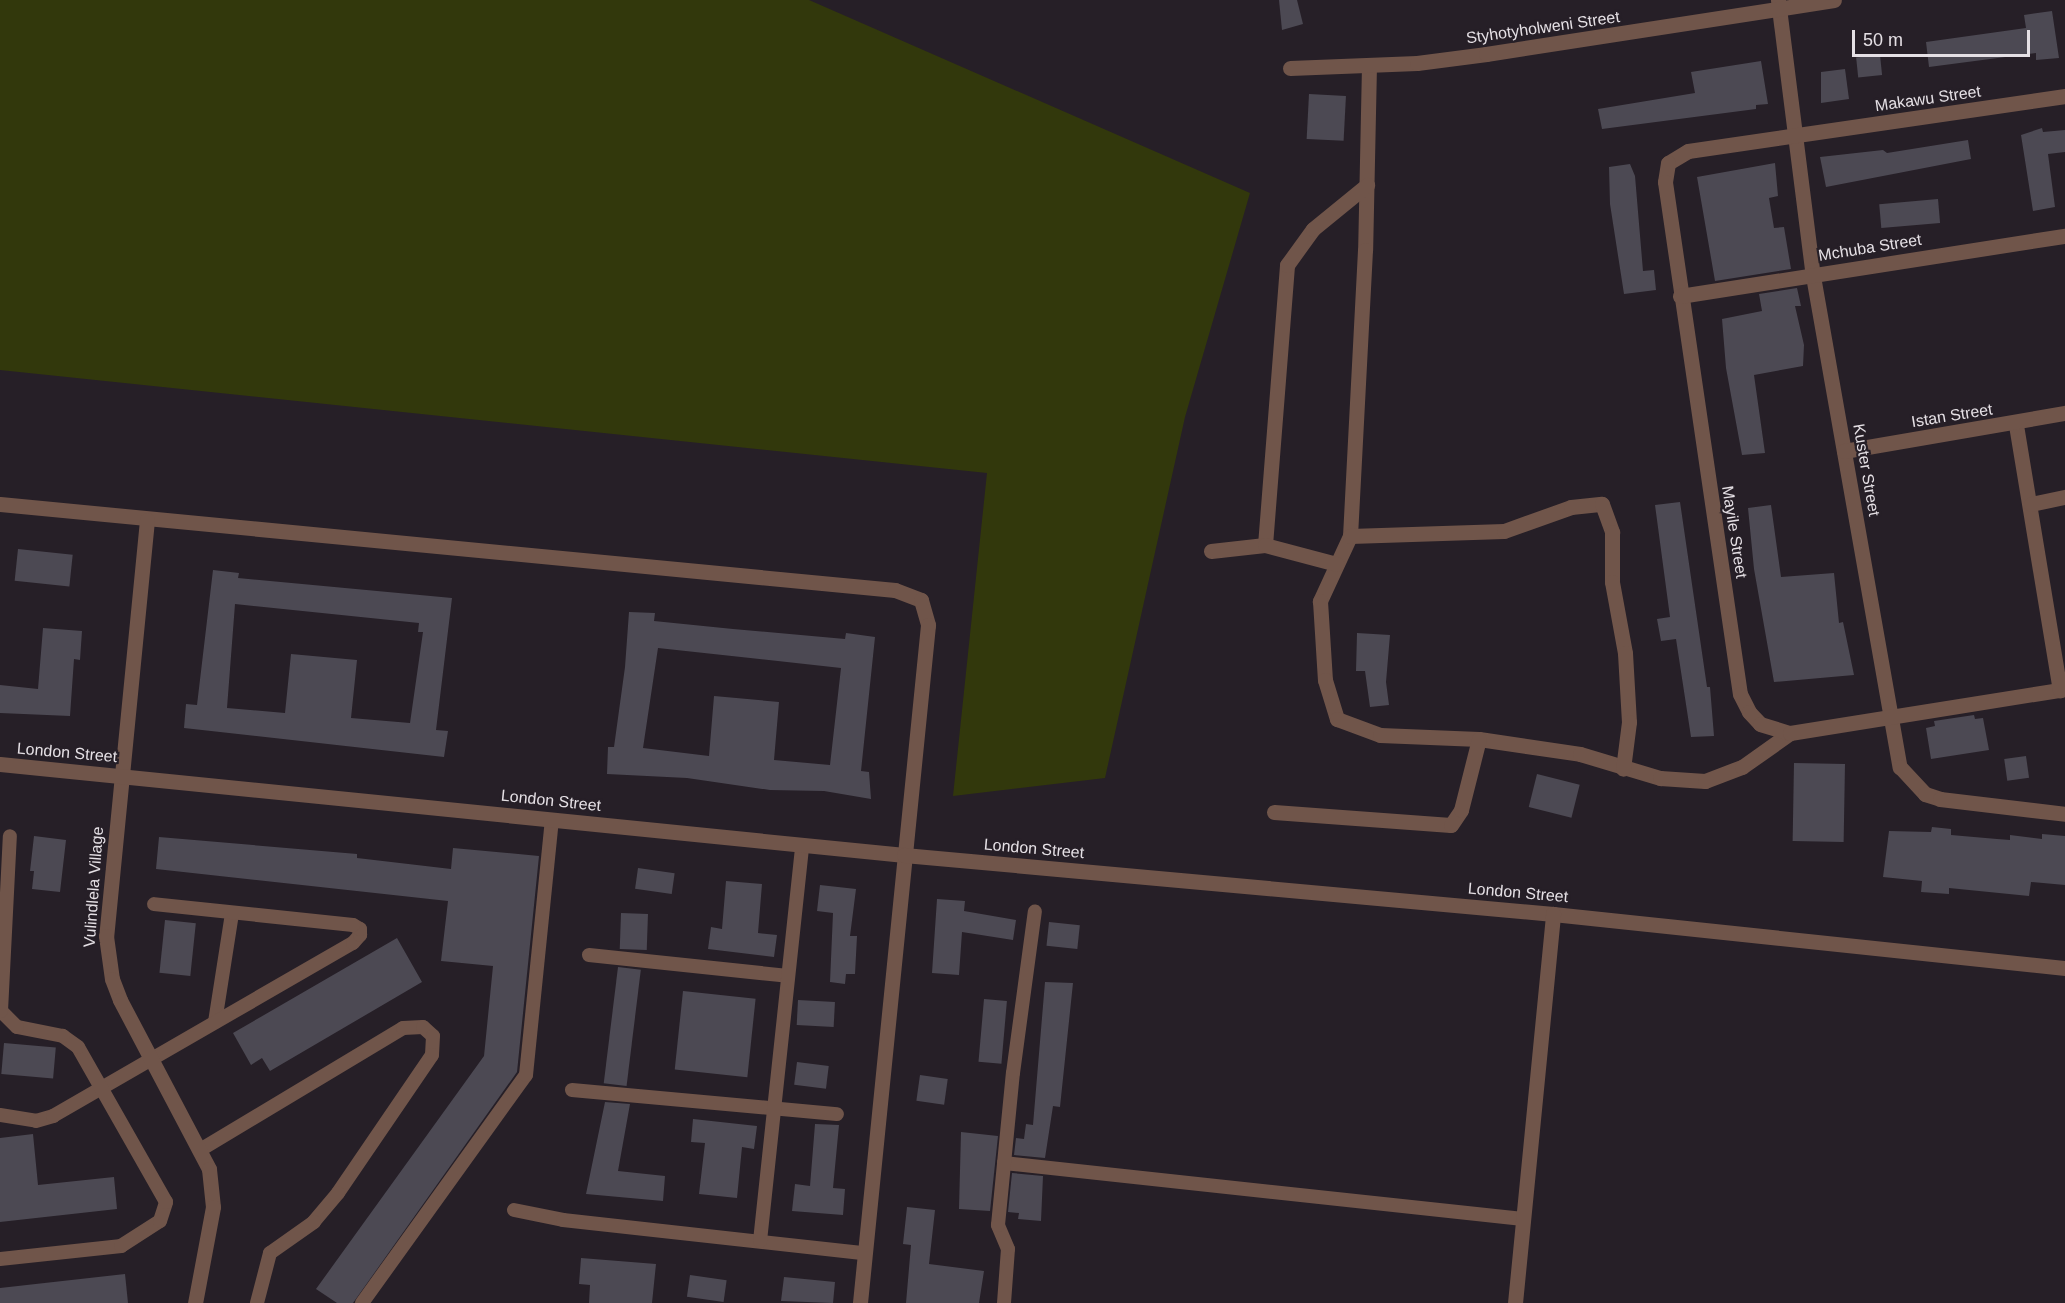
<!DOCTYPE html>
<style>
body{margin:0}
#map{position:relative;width:2065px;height:1303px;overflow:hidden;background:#261f27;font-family:Arial,sans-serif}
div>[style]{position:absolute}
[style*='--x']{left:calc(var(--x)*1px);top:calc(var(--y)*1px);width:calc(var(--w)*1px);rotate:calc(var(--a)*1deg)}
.green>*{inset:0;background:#32380c}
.building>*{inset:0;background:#4c4953;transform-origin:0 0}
.service>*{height:14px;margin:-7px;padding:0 7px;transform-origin:7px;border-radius:7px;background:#70554a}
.minor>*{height:15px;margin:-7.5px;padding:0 7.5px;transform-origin:7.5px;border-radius:7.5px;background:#70554a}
span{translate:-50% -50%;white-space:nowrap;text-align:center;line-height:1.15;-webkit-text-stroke:4.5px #261f27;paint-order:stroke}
.street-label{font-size:16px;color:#e5e0e5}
.scale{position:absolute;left:1852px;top:30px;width:178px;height:27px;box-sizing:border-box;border:3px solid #e5e0e5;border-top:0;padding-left:8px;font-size:18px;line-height:21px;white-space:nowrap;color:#e5e0e5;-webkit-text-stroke:4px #261f27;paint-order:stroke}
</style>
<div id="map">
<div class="green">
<div style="clip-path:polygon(0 0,809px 0,1250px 193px,1185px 417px,1105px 778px,953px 796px,987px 473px,0 370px)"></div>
</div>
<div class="building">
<div style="clip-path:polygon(1279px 0,1297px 0,1303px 24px,1282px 30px)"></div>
<div style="clip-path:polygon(2052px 11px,2059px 58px,2036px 60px,2036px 53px,1929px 67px,1926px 42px,2026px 28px,2024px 15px)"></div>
<div style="left:1880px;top:55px;width:20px;height:24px;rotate:84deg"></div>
<div style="clip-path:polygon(1761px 61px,1768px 104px,1756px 105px,1756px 109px,1602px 129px,1598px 109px,1695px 93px,1691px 72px)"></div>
<div style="clip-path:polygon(1845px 69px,1849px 99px,1821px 103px,1821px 72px)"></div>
<div style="left:1309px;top:94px;width:37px;height:45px;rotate:3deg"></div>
<div style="clip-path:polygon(2042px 128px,2043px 132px,2065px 130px,2065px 152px,2048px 154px,2055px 207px,2033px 211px,2021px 135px)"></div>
<div style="clip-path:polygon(1968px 140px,1971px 159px,1826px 187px,1820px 157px,1883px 150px,1887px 153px)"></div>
<div style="clip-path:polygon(1775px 163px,1778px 196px,1769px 198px,1774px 228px,1784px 227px,1791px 269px,1715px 281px,1697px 177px)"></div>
<div style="clip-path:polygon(1630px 164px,1635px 176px,1643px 271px,1654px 270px,1656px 290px,1624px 294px,1610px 204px,1609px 167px)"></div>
<div style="left:1938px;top:199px;width:24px;height:59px;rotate:85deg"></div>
<div style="clip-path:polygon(1797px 288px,1801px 306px,1795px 306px,1804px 345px,1803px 366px,1754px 375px,1765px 453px,1742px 455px,1726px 368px,1722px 319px,1762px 311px,1759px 294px)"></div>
<div style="clip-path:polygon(1680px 502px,1707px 687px,1710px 687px,1714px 736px,1691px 737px,1676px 639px,1661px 641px,1657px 619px,1670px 617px,1655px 505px)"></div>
<div style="clip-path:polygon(1771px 505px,1781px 577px,1834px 573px,1839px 623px,1843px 622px,1854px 675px,1774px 682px,1754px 569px,1748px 508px)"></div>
<div style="left:18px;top:549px;width:55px;height:32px;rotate:6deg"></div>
<div style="clip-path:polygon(evenodd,213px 570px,239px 573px,238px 578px,452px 598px,436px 730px,448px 731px,444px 757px,184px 728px,186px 704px,197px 705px,213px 570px,235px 604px,419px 623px,418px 632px,423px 632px,410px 723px,351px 718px,357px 660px,291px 654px,285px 713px,227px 708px,235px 604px)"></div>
<div style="clip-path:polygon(evenodd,629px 612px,655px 613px,654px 621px,733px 629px,845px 639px,846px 633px,875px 637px,861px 771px,869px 772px,871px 799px,824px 791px,770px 790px,687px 778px,607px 774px,608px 747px,614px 747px,625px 667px,629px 612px,658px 648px,841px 668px,830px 765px,774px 760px,779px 702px,714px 696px,709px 756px,643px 748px,658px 648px)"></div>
<div style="clip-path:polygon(43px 628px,82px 631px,80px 660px,74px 659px,70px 716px,0 713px,0 685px,38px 689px)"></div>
<div style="clip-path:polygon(1357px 633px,1390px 635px,1386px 682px,1389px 705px,1370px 707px,1365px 671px,1356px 671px)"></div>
<div style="clip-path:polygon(1974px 715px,1975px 719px,1983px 718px,1989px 750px,1931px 759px,1926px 728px,1935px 726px,1934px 721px)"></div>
<div style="left:2026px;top:756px;width:22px;height:22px;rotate:82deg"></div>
<div style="left:1794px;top:763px;width:51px;height:78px;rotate:1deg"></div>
<div style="left:1537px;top:774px;width:44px;height:34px;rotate:14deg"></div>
<div style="clip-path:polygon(1932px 827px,1951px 829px,1951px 835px,1997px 839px,2010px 840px,2010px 835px,2042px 839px,2042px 834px,2065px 836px,2065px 885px,2031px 882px,2029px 896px,1949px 888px,1949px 894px,1921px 892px,1922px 881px,1883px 877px,1889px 831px,1931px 832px)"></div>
<div style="clip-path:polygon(34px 836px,66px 840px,60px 892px,32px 889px,34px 871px,30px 871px)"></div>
<div style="clip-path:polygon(159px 837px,357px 854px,357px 858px,451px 869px,453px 848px,539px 856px,517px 1072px,353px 1303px,337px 1303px,316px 1289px,484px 1056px,493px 966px,441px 961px,448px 901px,156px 869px)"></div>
<div style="left:638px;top:868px;width:37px;height:21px;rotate:8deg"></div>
<div style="clip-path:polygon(726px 881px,762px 884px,758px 933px,777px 935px,774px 957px,708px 949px,711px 927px,722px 929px)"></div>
<div style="clip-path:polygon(820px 885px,856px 889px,850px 936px,857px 936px,855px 974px,846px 974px,845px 984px,830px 982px,833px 913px,817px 911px)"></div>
<div style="clip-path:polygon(937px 899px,965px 901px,964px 911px,1016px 920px,1013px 940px,962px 932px,959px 975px,932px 973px)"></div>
<div style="left:621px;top:913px;width:27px;height:36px;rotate:2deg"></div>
<div style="left:165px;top:920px;width:31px;height:53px;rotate:6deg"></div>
<div style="left:1049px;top:922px;width:31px;height:24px;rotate:6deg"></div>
<div style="clip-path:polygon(397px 938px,422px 982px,270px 1071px,262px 1058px,251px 1065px,233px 1033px)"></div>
<div style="left:618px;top:967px;width:23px;height:117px;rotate:7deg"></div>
<div style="clip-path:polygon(1045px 982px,1073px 983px,1060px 1107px,1053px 1106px,1045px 1158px,1014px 1155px,1016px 1138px,1024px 1139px,1026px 1124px,1033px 1125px)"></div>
<div style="left:683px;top:991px;width:73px;height:79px;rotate:6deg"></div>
<div style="left:984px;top:999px;width:23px;height:63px;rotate:5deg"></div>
<div style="left:798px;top:1000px;width:37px;height:25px;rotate:3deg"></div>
<div style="left:4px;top:1043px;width:52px;height:31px;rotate:5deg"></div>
<div style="left:797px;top:1062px;width:32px;height:23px;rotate:7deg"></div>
<div style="left:920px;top:1075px;width:28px;height:26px;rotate:8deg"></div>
<div style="clip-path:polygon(605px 1102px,630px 1104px,618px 1171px,665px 1176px,663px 1201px,586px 1194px)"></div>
<div style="clip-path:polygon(693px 1119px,757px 1126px,754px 1149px,742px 1147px,737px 1198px,699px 1194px,705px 1143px,691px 1142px)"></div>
<div style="clip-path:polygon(815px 1124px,839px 1125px,833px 1188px,845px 1189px,843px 1215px,792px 1211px,795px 1184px,810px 1186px)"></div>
<div style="clip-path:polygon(961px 1132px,998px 1136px,990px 1211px,959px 1209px)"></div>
<div style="clip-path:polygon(33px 1134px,38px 1185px,114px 1177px,117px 1209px,0 1222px,0 1138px)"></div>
<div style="clip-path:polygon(1012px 1173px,1043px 1176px,1041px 1221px,1018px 1219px,1019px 1213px,1008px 1212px)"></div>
<div style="clip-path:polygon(907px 1207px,935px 1210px,929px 1264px,984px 1271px,979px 1303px,906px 1303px,911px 1245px,903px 1244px)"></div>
<div style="clip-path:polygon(581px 1258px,656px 1264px,652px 1303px,589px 1303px,590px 1285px,579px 1284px)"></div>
<div style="clip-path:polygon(125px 1274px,128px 1303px,0 1303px,0 1288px)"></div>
<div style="left:690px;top:1275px;width:37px;height:22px;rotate:8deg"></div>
<div style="clip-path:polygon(784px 1277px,835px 1282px,833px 1303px,781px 1301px)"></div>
</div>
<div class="service">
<div style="--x:589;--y:955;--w:200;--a:6"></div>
<div style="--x:215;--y:1022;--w:109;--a:-81.1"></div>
<div style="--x:572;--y:1090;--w:266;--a:5.2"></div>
<div style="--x:0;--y:1115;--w:36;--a:9"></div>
<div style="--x:36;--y:1121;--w:18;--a:-16"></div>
<div style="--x:53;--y:1116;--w:346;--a:-30"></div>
<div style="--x:353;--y:943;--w:11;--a:-49"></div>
<div style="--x:360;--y:935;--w:6;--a:-90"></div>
<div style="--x:360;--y:929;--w:8;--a:-150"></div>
<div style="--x:353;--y:925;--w:200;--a:-174"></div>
<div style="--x:200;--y:1150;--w:237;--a:-31"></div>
<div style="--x:403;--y:1028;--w:20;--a:-3"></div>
<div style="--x:423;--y:1027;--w:13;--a:42"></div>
<div style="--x:433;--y:1036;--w:19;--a:93"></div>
<div style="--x:432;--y:1055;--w:167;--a:124.3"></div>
<div style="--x:338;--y:1193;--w:38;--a:130"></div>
<div style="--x:314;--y:1222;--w:54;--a:144.8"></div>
<div style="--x:270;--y:1253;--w:52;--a:104.6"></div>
<div style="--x:1004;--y:1163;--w:522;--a:6.16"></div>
<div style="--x:514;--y:1210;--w:50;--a:11.5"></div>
<div style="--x:563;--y:1220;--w:303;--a:6.3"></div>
<div style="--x:760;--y:1241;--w:398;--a:-83.9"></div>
<div style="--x:0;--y:1259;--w:122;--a:-6.1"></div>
<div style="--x:121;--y:1246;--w:46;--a:-32.7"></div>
<div style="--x:160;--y:1221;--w:20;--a:-72"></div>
<div style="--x:166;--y:1202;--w:178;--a:-119.6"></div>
<div style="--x:78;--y:1047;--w:19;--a:-144"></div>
<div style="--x:63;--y:1036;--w:47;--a:-168.9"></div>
<div style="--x:17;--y:1027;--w:23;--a:-135"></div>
<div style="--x:1;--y:1011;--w:175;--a:-87.1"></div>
<div style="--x:362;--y:1303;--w:281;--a:-54.3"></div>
<div style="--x:526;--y:1075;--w:256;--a:-84.2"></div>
<div style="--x:1004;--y:1303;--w:54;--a:-85.8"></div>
<div style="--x:1008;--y:1249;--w:26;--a:-113"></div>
<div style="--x:998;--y:1225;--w:153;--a:-84.4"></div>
<div style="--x:1013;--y:1073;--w:163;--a:-82.3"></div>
</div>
<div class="minor">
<div style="--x:1778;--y:0;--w:278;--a:82.8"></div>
<div style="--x:1813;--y:276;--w:499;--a:80"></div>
<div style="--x:1900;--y:767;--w:37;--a:47"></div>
<div style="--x:1925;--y:794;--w:16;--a:18"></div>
<div style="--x:1940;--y:799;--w:126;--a:6.8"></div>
<div style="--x:1369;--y:65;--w:185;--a:91.2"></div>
<div style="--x:1365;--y:250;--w:286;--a:93"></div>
<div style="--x:1350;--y:536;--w:72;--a:114.8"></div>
<div style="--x:1320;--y:601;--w:79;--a:86.4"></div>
<div style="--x:1325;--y:680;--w:41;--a:72.9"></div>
<div style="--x:1337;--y:719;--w:46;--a:20.4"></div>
<div style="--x:1380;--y:735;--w:99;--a:2.3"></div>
<div style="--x:1479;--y:739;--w:102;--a:8.4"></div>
<div style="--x:1580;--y:754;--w:84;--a:16.7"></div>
<div style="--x:1660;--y:778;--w:45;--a:3.8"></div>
<div style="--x:1705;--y:781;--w:40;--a:-21"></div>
<div style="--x:1742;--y:767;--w:59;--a:-35.3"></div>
<div style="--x:1290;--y:68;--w:127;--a:-2.3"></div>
<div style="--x:1417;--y:63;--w:70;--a:-7.4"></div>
<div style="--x:1486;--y:54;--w:352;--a:-8.8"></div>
<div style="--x:2065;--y:96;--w:381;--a:171.7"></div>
<div style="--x:1688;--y:151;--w:23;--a:149"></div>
<div style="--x:1668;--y:163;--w:19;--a:99"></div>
<div style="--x:1665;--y:182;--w:517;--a:81.67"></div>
<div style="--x:1740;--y:694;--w:20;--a:63"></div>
<div style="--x:1749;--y:712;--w:16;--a:47"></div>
<div style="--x:1760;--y:724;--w:31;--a:17"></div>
<div style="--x:1790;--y:733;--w:278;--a:-9.1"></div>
<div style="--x:1680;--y:296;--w:390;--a:-8.9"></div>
<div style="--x:2016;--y:425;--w:269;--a:80.6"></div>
<div style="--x:1844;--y:451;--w:224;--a:-9.8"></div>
<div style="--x:0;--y:504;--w:899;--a:5.49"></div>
<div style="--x:895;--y:590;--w:28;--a:21"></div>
<div style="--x:921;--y:600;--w:26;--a:74"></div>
<div style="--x:928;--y:625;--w:681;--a:95.73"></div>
<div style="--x:2031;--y:504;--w:35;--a:-12"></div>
<div style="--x:147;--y:520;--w:418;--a:95.6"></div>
<div style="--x:106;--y:936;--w:43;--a:82.1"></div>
<div style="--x:112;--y:979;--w:22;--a:69"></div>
<div style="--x:120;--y:1000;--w:191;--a:62.2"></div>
<div style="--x:209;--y:1169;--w:38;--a:84"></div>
<div style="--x:213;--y:1207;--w:98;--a:100.6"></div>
<div style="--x:1350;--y:536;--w:154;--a:-1.9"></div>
<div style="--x:1504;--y:531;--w:71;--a:-19.7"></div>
<div style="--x:1571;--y:507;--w:31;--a:-6"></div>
<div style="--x:1602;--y:504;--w:30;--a:70"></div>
<div style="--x:1612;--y:532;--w:50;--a:90"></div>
<div style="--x:1612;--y:582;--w:72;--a:79.6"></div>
<div style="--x:1625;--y:653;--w:69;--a:86.7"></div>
<div style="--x:1629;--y:722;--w:47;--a:97.3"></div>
<div style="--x:1265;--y:545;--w:281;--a:-85.5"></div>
<div style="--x:1287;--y:265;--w:44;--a:-54.2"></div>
<div style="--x:1313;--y:229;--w:70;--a:-39.2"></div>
<div style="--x:1211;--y:551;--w:54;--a:-6.3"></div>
<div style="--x:1265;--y:545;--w:74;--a:14.8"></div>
<div style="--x:0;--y:764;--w:909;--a:5.75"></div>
<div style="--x:904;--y:855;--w:652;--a:5.19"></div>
<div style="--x:1553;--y:914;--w:515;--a:6.02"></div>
<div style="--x:1274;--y:812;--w:177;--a:4.2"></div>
<div style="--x:1451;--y:825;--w:18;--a:-56"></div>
<div style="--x:1461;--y:810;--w:73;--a:-75.8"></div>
<div style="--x:1515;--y:1303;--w:391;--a:-84.4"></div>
</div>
<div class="street-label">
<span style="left:1543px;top:28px;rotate:-8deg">Styhotyholweni Street</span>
<span style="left:1928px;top:99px;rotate:-8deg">Makawu Street</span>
<span style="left:1870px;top:248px;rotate:-9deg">Mchuba Street</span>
<span style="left:1952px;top:416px;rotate:-9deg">Istan Street</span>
<span style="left:1866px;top:470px;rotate:80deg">Kuster Street</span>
<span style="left:1734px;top:532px;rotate:81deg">Mayile Street</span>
<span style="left:67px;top:753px;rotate:5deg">London Street</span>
<span style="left:551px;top:801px;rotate:6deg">London Street</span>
<span style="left:1034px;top:849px;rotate:5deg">London Street</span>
<span style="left:94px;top:887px;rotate:-86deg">Vulindlela Village</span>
<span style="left:1518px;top:893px;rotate:5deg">London Street</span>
</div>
<div class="scale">50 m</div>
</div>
